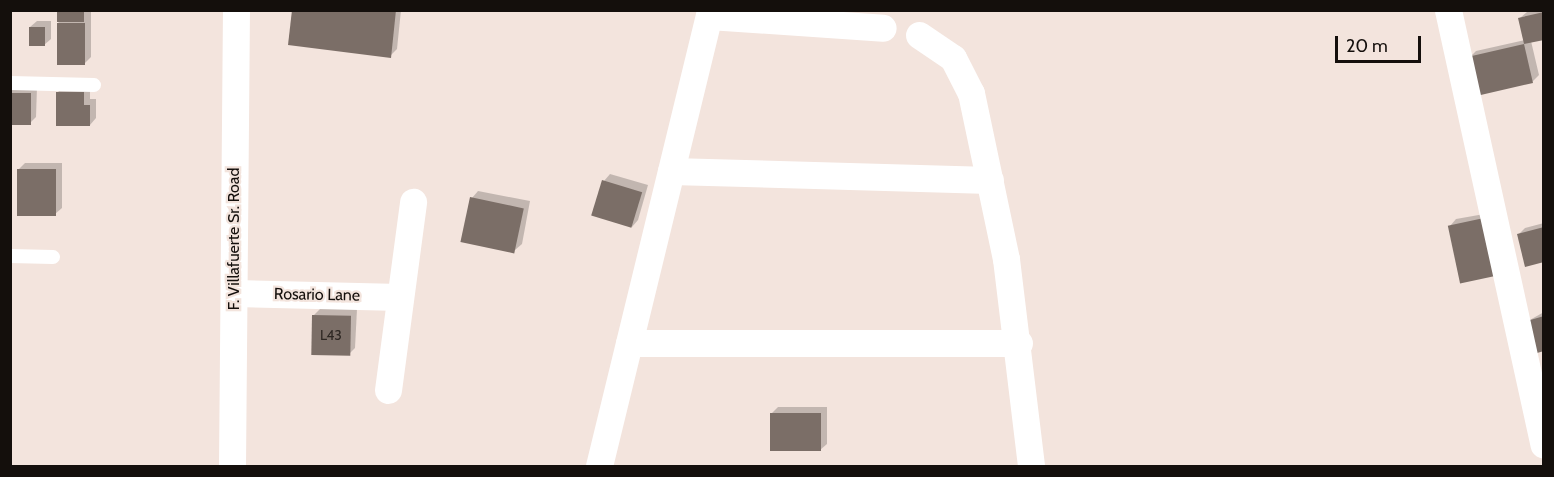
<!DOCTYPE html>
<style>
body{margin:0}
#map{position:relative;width:1554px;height:477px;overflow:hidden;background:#f3e4dd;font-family:Cabin,sans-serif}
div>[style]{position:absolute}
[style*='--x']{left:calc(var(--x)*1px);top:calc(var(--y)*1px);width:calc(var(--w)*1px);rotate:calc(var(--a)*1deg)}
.shadow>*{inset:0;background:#0003}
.building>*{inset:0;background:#7b6e67;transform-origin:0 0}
.lane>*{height:14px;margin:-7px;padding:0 7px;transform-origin:7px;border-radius:7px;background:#fff}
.street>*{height:27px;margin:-13.5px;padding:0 13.5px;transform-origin:13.5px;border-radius:13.5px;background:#fff}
span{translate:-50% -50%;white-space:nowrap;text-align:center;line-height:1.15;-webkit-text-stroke:4.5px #f3e4dd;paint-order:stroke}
.number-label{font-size:14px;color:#2e2723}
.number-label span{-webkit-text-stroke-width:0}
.street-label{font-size:16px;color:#140f0c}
.frame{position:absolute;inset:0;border:12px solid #140f0c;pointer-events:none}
.scale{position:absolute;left:1335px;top:36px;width:86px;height:27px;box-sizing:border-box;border:3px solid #140f0c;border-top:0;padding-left:8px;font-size:18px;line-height:21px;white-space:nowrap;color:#140f0c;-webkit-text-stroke:4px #f3e4dd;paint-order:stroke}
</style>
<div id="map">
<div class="shadow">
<div style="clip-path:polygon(58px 10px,91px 10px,91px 57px,85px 63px,60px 64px)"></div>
<div style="clip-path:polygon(293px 10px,401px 10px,397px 49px,390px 56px)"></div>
<div style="clip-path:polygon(1544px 10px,1544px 39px,1531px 41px,1539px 75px,1532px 82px,1469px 58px,1476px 51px,1525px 40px,1520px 18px,1527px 12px)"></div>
<div style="clip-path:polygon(37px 21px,51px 21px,51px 39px,44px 45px,30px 27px)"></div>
<div style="clip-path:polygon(64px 86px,90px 86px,90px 99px,96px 99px,96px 118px,90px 125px,57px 93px)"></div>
<div style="clip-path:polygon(10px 87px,37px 87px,36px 117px,30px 123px,10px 123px)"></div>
<div style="clip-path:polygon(25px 163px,62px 163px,62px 208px,55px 214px,18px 170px)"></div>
<div style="clip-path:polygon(610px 174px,648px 185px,638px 220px,632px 227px,604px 181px)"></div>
<div style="clip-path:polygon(478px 191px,530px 201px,522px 244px,515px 250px,472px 198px)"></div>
<div style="clip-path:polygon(1490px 213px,1501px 268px,1450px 226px,1456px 219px)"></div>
<div style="clip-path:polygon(1544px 223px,1544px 261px,1518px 235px,1525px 228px)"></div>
<div style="clip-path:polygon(320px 309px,357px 309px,355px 348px,349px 354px,314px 315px)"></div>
<div style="clip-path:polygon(1544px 312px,1544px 350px,1528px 321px)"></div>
<div style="clip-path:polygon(778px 407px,827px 407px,827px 444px,820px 450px,771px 414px)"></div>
</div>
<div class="building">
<div style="left:57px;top:10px;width:27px;height:12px"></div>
<div style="clip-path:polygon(292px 10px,396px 10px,391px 58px,288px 45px)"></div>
<div style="clip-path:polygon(1544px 12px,1544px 40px,1524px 44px,1518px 18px)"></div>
<div style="left:57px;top:23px;width:28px;height:42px"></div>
<div style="left:29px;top:27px;width:16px;height:19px"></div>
<div style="left:1524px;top:44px;width:40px;height:57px;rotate:77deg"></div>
<div style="clip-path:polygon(56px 92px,84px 92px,84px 105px,90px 105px,90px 126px,56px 126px)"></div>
<div style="left:10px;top:93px;width:21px;height:32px"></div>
<div style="left:17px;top:169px;width:39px;height:47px"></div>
<div style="left:602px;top:180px;width:42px;height:37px;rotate:17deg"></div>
<div style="left:470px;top:197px;width:55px;height:46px;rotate:12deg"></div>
<div style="left:1484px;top:218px;width:59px;height:37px;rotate:78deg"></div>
<div style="clip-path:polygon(1544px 227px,1544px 262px,1525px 267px,1517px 234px)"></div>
<div style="left:312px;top:315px;width:39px;height:40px;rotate:1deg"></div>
<div style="clip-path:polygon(1544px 316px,1544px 351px,1537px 353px,1527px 321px)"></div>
<div style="left:770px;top:413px;width:51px;height:38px"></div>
</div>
<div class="lane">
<div style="--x:10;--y:83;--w:84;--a:1.4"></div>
<div style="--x:10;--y:256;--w:43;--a:1.3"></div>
</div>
<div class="street">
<div style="--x:1448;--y:10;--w:445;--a:77.6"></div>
<div style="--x:709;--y:16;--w:174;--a:3.9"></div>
<div style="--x:919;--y:35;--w:41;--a:34.1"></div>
<div style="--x:953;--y:58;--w:39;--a:63"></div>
<div style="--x:971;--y:93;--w:170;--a:78.1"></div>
<div style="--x:1006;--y:259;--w:209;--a:83.1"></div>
<div style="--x:671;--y:171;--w:319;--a:1.6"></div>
<div style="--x:234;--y:293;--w:166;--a:1.4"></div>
<div style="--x:629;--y:343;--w:390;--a:0"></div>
<div style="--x:388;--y:390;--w:190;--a:-82.4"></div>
<div style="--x:232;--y:466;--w:456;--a:-89.5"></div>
<div style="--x:599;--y:466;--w:469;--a:-76.3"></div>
</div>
<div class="number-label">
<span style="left:331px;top:335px">L43</span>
</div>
<div class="street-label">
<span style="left:234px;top:239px;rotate:-90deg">F. Villafuerte Sr. Road</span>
<span style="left:317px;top:295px;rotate:1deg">Rosario Lane</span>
</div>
<div class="frame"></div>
<div class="scale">20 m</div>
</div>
